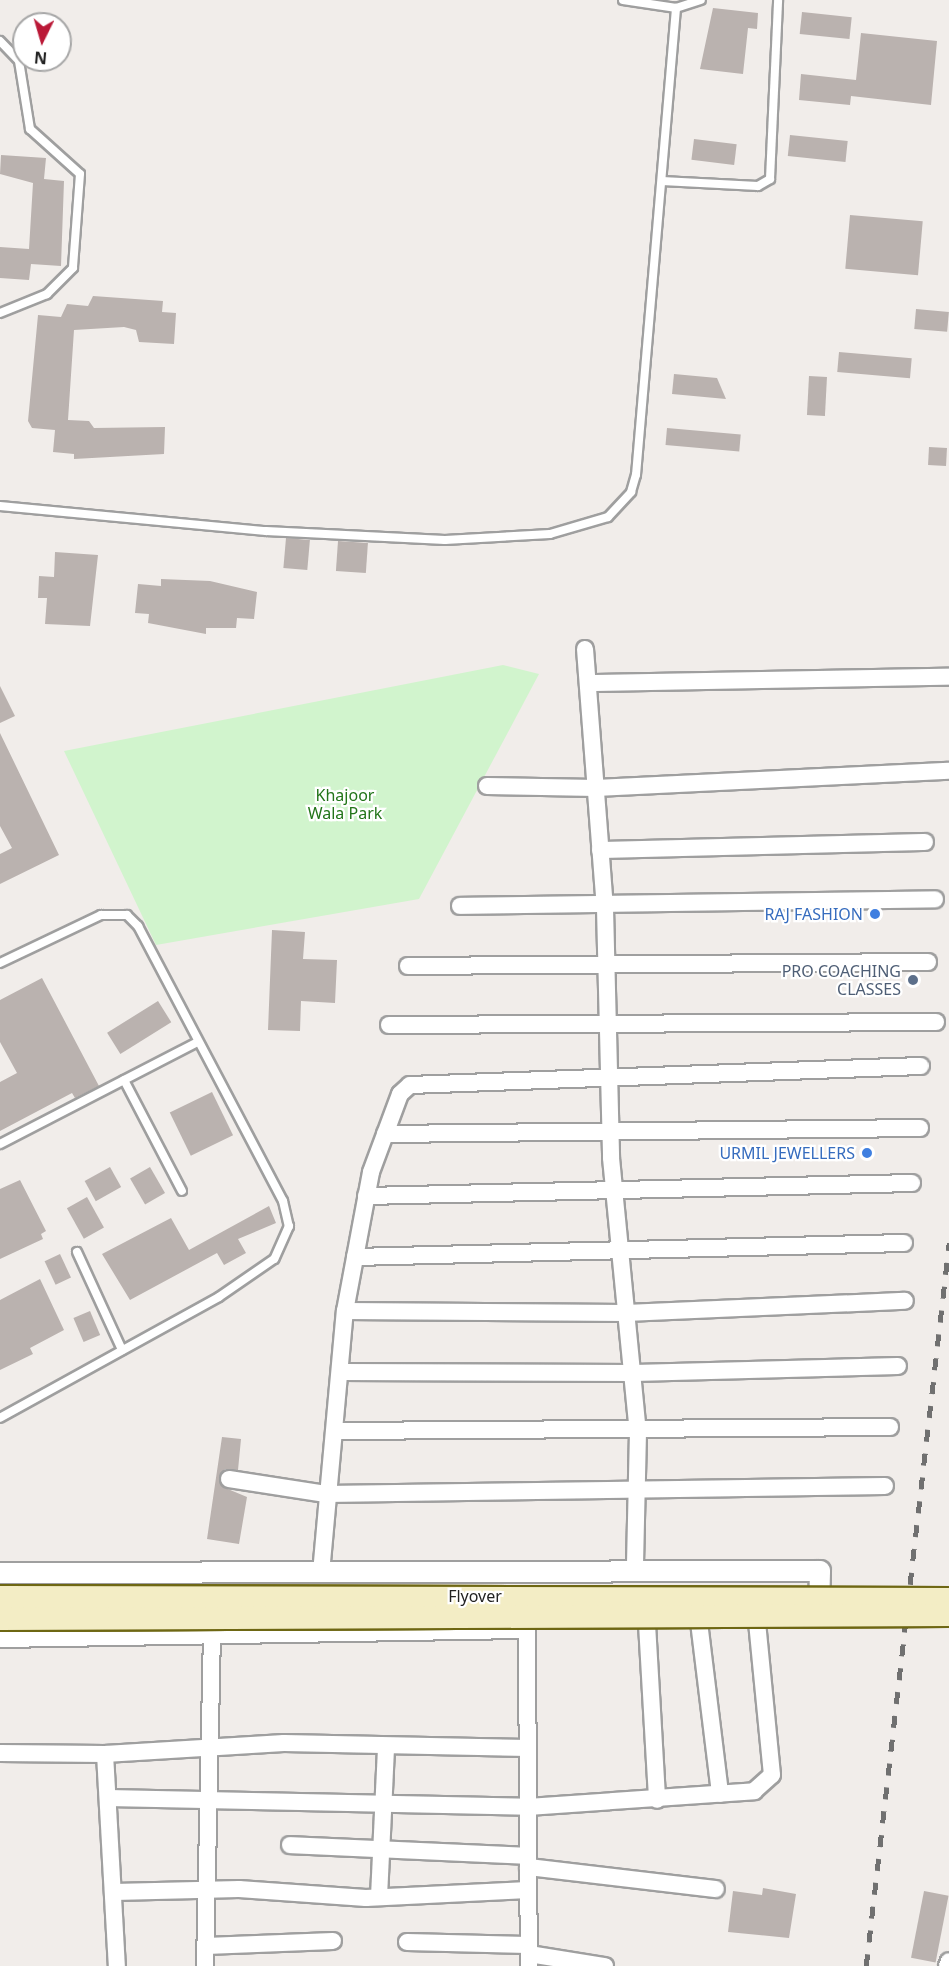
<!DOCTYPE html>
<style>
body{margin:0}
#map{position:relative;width:949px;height:1966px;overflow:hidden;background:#f1edea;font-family:"Noto Sans",sans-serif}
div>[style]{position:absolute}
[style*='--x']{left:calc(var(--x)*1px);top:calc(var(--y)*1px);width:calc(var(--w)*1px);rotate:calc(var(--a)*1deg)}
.park>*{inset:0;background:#d1f4cd}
.building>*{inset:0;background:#bab2af;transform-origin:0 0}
.roads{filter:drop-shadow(2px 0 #9f9f9f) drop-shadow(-2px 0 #9f9f9f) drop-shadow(0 2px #9f9f9f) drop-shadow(0 -2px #9f9f9f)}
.service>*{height:8px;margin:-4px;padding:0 4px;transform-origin:4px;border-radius:4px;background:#fff}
.minor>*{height:16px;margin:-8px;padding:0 8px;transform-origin:8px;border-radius:8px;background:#fff}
.tertiary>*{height:20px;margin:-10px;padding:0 10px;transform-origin:10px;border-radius:10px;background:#fff}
.rail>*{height:4.5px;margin-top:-2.25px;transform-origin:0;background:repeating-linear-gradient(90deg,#707070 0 12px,transparent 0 24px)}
.bridges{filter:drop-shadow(2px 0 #6e6713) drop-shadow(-2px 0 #6e6713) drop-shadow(0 2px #6e6713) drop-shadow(0 -2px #6e6713)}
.secondary-bridge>*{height:22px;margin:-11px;padding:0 11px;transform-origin:11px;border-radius:11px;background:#f3edc5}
.dots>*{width:16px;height:16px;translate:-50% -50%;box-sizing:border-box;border:3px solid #fff;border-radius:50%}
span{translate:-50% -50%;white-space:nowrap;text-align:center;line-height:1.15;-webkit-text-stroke:4.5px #fff;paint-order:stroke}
.park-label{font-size:16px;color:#23751a}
.shop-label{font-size:16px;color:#366cbe}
.right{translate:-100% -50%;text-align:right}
.service-label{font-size:16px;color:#4e5e75}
.street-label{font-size:16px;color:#222}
.north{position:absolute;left:12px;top:12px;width:60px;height:60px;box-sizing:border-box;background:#fff;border:2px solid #a7a7a7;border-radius:50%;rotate:185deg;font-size:16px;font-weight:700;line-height:24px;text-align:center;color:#222}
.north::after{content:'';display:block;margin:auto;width:21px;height:27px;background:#ba1937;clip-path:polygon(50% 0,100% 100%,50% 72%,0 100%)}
</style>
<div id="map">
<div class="park">
<div style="clip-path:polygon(503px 665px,539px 674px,419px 899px,156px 945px,64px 751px)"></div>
</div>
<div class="building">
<div style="clip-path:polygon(713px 8px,758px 13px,757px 29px,748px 28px,743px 74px,700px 69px)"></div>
<div style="left:802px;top:12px;width:50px;height:22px;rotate:6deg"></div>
<div style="clip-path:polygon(861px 33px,937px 41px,931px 105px,851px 96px,850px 105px,799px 100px,801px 74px,856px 80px)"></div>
<div style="left:790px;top:135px;width:58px;height:21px;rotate:6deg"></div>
<div style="left:694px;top:139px;width:43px;height:21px;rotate:7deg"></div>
<div style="clip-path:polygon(1px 155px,46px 158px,44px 179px,64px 181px,61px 266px,31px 264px,29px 280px,0 278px,0 247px,29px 249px,33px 183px,0 174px)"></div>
<div style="left:850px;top:215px;width:73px;height:54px;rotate:5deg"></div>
<div style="clip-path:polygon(93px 296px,163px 301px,162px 312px,176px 313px,174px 344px,139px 342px,136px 330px,124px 327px,74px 330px,68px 420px,89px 421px,94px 428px,165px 427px,164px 454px,74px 459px,74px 454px,53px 452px,55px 430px,32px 428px,28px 421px,38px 315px,61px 317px,67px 304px,88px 306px)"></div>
<div style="left:916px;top:309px;width:33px;height:20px;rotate:5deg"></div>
<div style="left:839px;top:352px;width:73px;height:20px;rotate:5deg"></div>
<div style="clip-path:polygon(674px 374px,717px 378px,726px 399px,672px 394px)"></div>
<div style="left:809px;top:376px;width:18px;height:39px;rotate:3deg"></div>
<div style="left:667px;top:428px;width:74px;height:17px;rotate:5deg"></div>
<div style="left:929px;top:447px;width:18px;height:18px;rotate:3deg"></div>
<div style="left:286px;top:538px;width:24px;height:30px;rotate:5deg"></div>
<div style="left:338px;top:541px;width:30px;height:30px;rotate:4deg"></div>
<div style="clip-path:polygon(55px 552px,98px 555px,90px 626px,45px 624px,47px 598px,38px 598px,39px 576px,54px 577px)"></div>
<div style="clip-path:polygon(161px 579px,210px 581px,257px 592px,254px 619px,237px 618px,236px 628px,206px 628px,206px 634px,148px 623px,149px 614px,135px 613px,138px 584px,161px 586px)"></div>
<div style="clip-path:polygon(0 686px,15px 716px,0 723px)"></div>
<div style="clip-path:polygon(0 733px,59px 855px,0 884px,0 854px,12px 848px,0 826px)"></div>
<div style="clip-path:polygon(272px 930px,305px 932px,303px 959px,337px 960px,335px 1003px,301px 1001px,300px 1031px,268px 1030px)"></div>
<div style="clip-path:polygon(42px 978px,99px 1086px,75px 1098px,72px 1093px,0 1131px,0 1082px,17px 1073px,0 1042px,0 1000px)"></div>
<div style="left:158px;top:1001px;width:25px;height:60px;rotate:58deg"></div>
<div style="left:212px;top:1092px;width:48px;height:47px;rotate:64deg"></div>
<div style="left:110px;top:1167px;width:23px;height:29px;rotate:61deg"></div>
<div style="left:150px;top:1167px;width:30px;height:23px;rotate:60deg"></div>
<div style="clip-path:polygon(20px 1180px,46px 1231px,41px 1234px,43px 1239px,0 1259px,0 1189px)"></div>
<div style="left:87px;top:1197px;width:35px;height:23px;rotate:61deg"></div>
<div style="clip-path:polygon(269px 1206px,276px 1223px,238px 1239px,246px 1253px,224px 1265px,217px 1253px,130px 1300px,102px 1254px,171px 1218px,189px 1250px)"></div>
<div style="left:60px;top:1254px;width:26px;height:17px;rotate:65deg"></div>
<div style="clip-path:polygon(40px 1279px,64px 1330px,30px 1348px,33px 1354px,0 1370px,0 1300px)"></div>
<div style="left:90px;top:1311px;width:26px;height:18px;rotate:67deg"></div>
<div style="clip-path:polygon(222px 1437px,241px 1439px,238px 1470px,225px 1469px,219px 1478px,223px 1487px,247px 1497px,239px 1544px,207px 1539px)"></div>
<div style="clip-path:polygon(763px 1888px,796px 1894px,789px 1938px,728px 1932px,733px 1891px,762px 1895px)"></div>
<div style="left:924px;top:1891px;width:25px;height:68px;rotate:11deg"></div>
</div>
<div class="roads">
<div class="service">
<div style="--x:623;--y:0;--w:54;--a:8.6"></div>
<div style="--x:676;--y:8;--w:26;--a:-18"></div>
<div style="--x:0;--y:41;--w:28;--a:46"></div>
<div style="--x:19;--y:61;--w:69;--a:80.8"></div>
<div style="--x:30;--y:129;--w:67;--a:42"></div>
<div style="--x:80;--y:174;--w:94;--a:94.3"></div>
<div style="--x:73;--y:268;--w:37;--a:135"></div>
<div style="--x:47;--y:294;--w:51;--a:158"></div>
<div style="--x:662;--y:181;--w:96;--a:3"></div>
<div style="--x:758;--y:186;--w:14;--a:-30"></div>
<div style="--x:770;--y:179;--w:179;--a:-87.4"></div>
<div style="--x:0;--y:506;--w:267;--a:5.4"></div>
<div style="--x:266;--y:531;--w:179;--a:2.9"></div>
<div style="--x:445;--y:540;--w:105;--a:-3.3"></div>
<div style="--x:550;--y:534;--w:60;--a:-16.3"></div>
<div style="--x:608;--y:517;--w:34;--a:-47"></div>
<div style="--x:631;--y:492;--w:18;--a:-74"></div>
<div style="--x:636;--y:475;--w:469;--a:-85.1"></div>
<div style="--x:0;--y:963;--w:112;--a:-25.4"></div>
<div style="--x:101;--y:915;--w:26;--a:0"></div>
<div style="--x:127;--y:915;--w:16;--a:45"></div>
<div style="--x:138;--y:926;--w:311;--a:62.2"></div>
<div style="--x:283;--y:1201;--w:26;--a:77"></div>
<div style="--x:289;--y:1226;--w:36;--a:114"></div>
<div style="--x:274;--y:1259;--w:67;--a:145.4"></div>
<div style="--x:219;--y:1297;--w:250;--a:151.1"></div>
<div style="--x:124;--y:1080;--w:125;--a:62.4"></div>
<div style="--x:0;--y:1144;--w:220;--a:-27.3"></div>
<div style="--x:77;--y:1252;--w:108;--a:65.3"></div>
</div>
<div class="minor">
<div style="--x:585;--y:649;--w:260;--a:85.6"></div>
<div style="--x:605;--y:908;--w:250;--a:88.6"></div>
<div style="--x:611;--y:1158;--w:275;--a:84.4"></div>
<div style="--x:638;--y:1432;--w:136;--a:91.3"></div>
<div style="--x:589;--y:683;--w:360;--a:-1"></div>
<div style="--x:487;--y:786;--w:109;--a:1.1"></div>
<div style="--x:596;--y:788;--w:353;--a:-2.8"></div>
<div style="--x:600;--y:850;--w:325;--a:-1.4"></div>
<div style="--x:460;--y:906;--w:475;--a:-0.8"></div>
<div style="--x:408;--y:966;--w:520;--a:-0.44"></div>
<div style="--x:389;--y:1025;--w:547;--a:-0.31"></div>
<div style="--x:385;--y:1134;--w:535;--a:-0.64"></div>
<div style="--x:366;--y:1196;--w:546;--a:-1.36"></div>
<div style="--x:355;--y:1257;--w:549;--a:-1.46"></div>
<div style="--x:345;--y:1311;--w:281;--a:0.4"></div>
<div style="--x:626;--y:1313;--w:279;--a:-2.5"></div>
<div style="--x:341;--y:1372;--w:293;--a:0.2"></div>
<div style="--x:634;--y:1373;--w:264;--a:-1.5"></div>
<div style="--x:336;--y:1431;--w:554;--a:-0.41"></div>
<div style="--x:229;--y:1479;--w:98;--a:8.8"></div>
<div style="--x:326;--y:1494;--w:559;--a:-0.82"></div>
<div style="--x:321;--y:1573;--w:263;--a:-84.8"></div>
<div style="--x:345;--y:1311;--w:141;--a:-79.4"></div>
<div style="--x:371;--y:1172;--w:83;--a:-69.6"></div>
<div style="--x:400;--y:1094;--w:13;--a:-42"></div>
<div style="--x:410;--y:1085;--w:511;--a:-2.13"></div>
<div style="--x:699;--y:1622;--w:173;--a:83"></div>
<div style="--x:647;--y:1624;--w:176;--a:86.7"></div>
<div style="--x:527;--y:1627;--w:339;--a:89.7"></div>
<div style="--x:0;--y:1753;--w:105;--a:0.5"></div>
<div style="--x:105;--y:1754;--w:179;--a:-3.5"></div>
<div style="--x:284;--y:1743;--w:244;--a:1.2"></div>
<div style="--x:105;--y:1754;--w:212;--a:86.8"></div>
<div style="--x:108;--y:1798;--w:420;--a:1.2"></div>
<div style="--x:528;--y:1807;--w:227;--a:-4"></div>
<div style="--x:754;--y:1791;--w:24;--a:-42"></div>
<div style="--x:772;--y:1775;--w:155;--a:-95.6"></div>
<div style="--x:290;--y:1845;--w:238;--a:2.6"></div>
<div style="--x:528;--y:1867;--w:189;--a:6.7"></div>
<div style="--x:114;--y:1892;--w:125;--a:-1.4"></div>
<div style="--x:239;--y:1889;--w:127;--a:4.1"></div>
<div style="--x:366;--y:1898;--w:162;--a:-2.8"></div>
<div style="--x:379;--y:1897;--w:150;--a:-87.3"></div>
<div style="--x:407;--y:1942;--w:120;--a:1.4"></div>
<div style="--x:206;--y:1946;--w:127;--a:-2.3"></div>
<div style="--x:529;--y:1954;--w:77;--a:9"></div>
<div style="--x:205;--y:1966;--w:331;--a:-88.8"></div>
<div style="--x:947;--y:1966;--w:5;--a:-68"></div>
</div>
<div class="tertiary">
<div style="--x:0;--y:1573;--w:820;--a:-0.14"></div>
<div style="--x:820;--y:1571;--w:41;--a:91.4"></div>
<div style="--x:0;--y:1637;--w:519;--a:-0.99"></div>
</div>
</div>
<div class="rail">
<div style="--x:866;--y:1966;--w:728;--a:-83.45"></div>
</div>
<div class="bridges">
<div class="secondary-bridge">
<div style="--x:0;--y:1597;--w:949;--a:0.12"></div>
<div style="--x:0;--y:1619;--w:949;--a:-0.24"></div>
</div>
</div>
<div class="dots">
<div style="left:875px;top:914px;background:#3f7fe0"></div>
<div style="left:913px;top:980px;background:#5c6f8a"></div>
<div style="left:867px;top:1153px;background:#3f7fe0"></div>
</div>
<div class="park-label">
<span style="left:345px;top:804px">Khajoor<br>Wala Park</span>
</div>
<div class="shop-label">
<span class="right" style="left:863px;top:914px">RAJ FASHION</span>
<span class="right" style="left:855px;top:1153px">URMIL JEWELLERS</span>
</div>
<div class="service-label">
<span class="right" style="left:901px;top:980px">PRO COACHING<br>CLASSES</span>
</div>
<div class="street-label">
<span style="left:475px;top:1596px">Flyover</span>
</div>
<div class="north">N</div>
</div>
